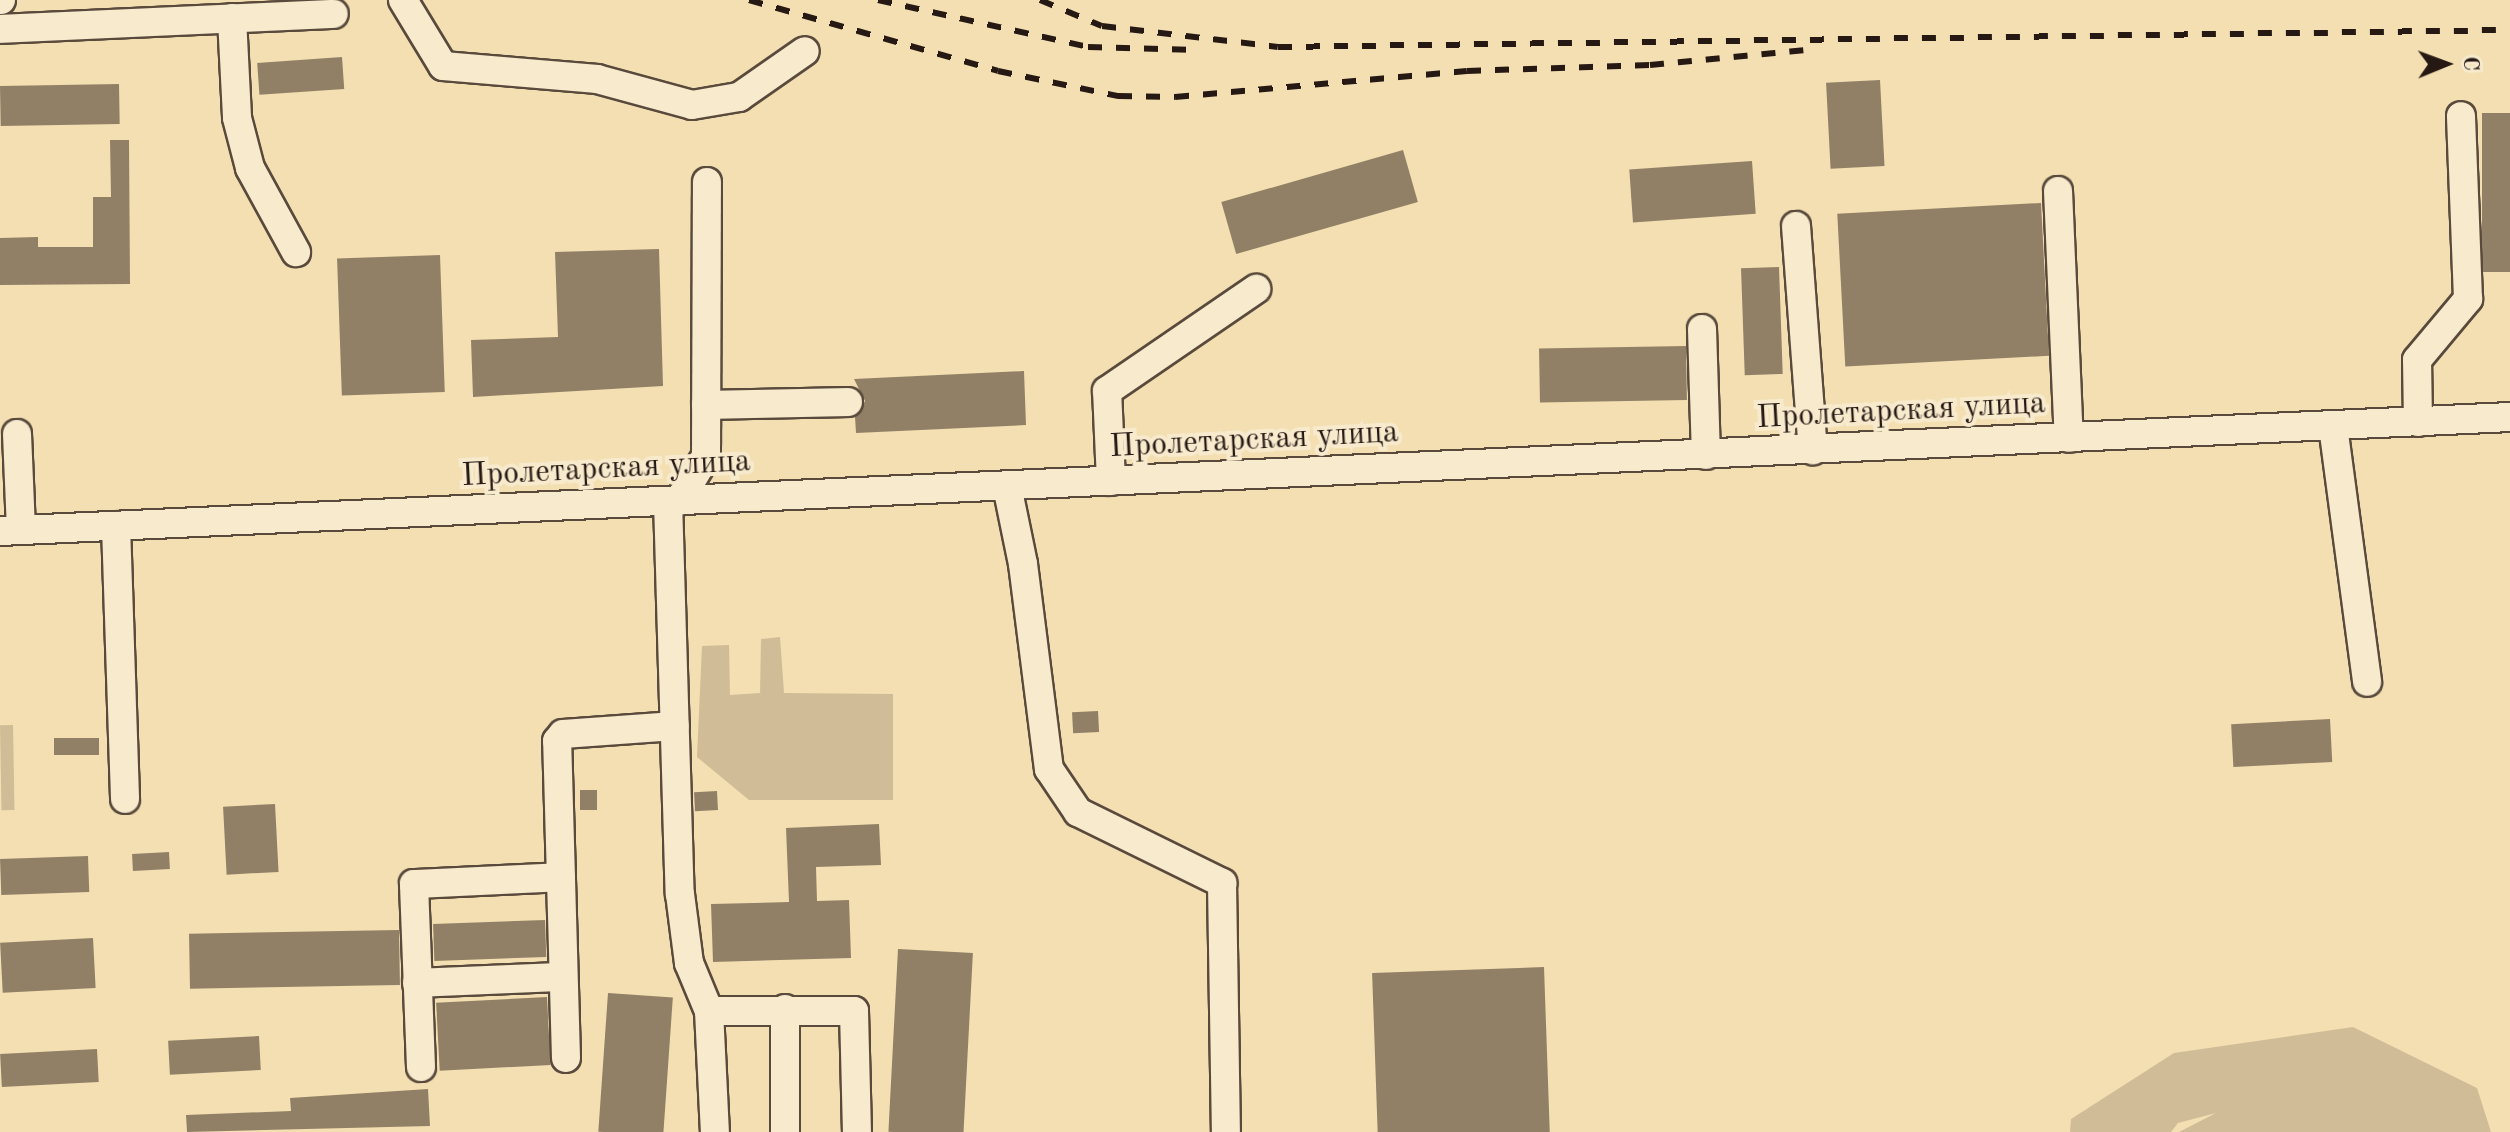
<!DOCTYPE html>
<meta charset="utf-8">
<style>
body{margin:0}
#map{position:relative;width:2510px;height:1132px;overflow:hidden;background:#f3dfb2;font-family:"Old Standard TT",serif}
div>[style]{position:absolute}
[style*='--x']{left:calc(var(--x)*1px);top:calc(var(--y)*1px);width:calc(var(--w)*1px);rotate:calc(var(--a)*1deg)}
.green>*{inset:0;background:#d0bd97;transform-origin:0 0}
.building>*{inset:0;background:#918066;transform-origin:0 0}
.roads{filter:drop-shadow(2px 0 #594a3c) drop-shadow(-2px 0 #594a3c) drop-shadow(0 2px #594a3c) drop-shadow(0 -2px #594a3c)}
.minor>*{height:28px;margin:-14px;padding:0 14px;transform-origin:14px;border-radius:14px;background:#f7eacd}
.rail>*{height:6px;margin-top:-3px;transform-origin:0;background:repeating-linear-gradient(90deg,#261914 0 14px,transparent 0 28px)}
span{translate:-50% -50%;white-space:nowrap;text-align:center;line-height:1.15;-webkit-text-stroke:8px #f7eacd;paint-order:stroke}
.street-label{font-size:32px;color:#261914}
.north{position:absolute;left:2406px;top:24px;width:80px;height:80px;-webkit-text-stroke:6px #f7eacd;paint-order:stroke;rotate:89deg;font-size:22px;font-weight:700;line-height:32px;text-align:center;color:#261914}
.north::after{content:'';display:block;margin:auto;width:28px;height:36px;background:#261914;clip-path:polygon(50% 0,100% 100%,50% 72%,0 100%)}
</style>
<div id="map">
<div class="green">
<div style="clip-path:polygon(780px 637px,784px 693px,893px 694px,893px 800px,749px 800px,697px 757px,702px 646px,729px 645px,730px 695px,760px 693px,761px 639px)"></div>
<div style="left:13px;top:725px;width:85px;height:13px;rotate:89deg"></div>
<div style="clip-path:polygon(2353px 1027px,2477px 1088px,2491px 1132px,2179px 1132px,2216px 1113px,2178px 1123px,2171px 1132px,2070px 1132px,2071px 1119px,2174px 1053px)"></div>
</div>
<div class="building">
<div style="left:342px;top:57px;width:32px;height:85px;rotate:86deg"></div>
<div style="left:1880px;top:80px;width:86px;height:54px;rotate:87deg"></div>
<div style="left:119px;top:84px;width:40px;height:119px;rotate:89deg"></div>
<div style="left:2510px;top:113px;width:159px;height:28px;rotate:90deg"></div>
<div style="clip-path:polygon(110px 140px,129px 140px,130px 284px,0 285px,0 238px,38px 237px,38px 247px,93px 247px,93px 197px,111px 197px)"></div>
<div style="left:1403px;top:150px;width:54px;height:189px;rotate:74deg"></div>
<div style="left:1752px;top:161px;width:53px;height:123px;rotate:86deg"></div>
<div style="left:2041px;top:203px;width:153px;height:204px;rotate:87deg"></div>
<div style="clip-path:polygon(659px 249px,663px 386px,473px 397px,471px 340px,558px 337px,555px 252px)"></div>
<div style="left:440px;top:255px;width:137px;height:103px;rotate:88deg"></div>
<div style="left:1779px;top:267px;width:107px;height:38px;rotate:88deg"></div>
<div style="left:1686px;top:346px;width:54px;height:147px;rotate:89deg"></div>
<div style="clip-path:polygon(1024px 371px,1026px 425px,856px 433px,855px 417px,865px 401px,854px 379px)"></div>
<div style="left:1098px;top:711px;width:21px;height:26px;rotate:87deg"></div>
<div style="left:2330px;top:719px;width:43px;height:99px;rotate:87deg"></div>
<div style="left:99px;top:738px;width:17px;height:45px;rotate:90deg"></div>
<div style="left:580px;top:790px;width:17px;height:20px"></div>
<div style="left:717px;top:791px;width:19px;height:23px;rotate:87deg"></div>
<div style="left:275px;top:804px;width:68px;height:52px;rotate:87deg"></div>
<div style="clip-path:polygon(879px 824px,881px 865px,816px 867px,817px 901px,849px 900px,851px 958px,713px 962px,711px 904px,789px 902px,786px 828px)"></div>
<div style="left:169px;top:852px;width:17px;height:37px;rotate:87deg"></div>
<div style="left:88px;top:856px;width:36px;height:88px;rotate:88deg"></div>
<div style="left:545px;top:920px;width:37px;height:112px;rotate:88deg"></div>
<div style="left:399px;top:930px;width:55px;height:210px;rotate:89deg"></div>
<div style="left:93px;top:938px;width:50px;height:93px;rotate:87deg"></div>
<div style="left:898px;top:949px;width:75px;height:183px;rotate:3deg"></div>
<div style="left:1544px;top:967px;width:165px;height:172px;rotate:88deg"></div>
<div style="left:608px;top:993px;width:65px;height:139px;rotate:4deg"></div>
<div style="left:547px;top:997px;width:68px;height:111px;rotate:87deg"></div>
<div style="left:259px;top:1036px;width:34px;height:91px;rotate:87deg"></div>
<div style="left:97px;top:1049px;width:33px;height:97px;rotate:87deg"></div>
<div style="clip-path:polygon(428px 1089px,430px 1126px,187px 1132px,186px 1115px,291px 1111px,290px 1098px)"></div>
</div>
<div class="roads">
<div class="minor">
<div style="--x:0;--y:0;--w:1;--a:0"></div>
<div style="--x:403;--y:0;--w:77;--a:58.8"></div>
<div style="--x:443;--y:66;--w:155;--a:4.8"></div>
<div style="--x:597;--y:79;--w:98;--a:15.3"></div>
<div style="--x:692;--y:105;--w:48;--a:-9.7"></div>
<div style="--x:739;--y:97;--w:80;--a:-34.9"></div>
<div style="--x:232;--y:18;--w:100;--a:87.1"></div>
<div style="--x:237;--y:118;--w:52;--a:75.4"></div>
<div style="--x:250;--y:168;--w:96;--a:61.3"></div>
<div style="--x:0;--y:29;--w:334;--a:-2.6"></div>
<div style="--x:2058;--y:191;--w:247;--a:87.5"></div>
<div style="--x:1796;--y:226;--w:225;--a:85.7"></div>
<div style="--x:1702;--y:329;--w:126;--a:88.2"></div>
<div style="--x:706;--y:405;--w:142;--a:-1.2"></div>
<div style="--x:2418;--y:422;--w:62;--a:-90.9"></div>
<div style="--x:2417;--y:360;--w:80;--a:-50.1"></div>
<div style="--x:2468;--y:299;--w:183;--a:-92.2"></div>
<div style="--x:2333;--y:426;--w:258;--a:82.4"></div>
<div style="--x:17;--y:434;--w:96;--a:87.6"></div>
<div style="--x:1111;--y:481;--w:90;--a:-92.5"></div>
<div style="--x:1107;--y:391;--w:181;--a:-34.4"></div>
<div style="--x:1007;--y:486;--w:80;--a:78.4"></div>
<div style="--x:1023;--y:564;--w:207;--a:82.8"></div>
<div style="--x:1049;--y:769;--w:52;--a:56"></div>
<div style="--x:1078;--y:812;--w:161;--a:26.2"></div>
<div style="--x:1222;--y:883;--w:249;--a:89.1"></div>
<div style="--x:668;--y:501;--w:393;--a:88.3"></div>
<div style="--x:680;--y:894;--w:70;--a:82.6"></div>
<div style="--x:689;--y:963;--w:52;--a:67.4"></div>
<div style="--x:709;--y:1011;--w:121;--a:87.2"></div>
<div style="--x:679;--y:501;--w:52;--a:-59"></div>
<div style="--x:706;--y:456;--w:274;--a:-89.8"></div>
<div style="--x:116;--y:526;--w:273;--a:88.1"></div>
<div style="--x:0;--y:531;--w:2513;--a:-2.6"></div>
<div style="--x:417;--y:983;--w:146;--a:-2.4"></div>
<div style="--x:709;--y:1011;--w:145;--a:0"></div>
<div style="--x:854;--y:1011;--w:121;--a:88.6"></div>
<div style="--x:566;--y:1058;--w:317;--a:-91.6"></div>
<div style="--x:557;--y:741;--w:9;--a:-49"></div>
<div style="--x:563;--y:734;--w:112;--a:-4.1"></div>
<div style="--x:421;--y:1067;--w:183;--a:-92.2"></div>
<div style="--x:414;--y:884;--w:147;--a:-2.7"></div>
<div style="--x:785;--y:1132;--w:123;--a:-90"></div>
</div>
</div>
<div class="rail">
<div style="--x:749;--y:0;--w:259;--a:15.9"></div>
<div style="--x:998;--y:71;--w:123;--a:11.8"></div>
<div style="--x:1118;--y:96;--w:57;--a:1"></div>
<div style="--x:1175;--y:97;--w:293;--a:-5.1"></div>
<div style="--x:1467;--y:71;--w:183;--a:-1.9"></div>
<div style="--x:1650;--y:65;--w:167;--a:-5.5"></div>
<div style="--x:878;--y:0;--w:215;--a:12.6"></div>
<div style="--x:1088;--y:47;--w:110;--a:1.6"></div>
<div style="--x:1040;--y:0;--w:67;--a:22.8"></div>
<div style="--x:1102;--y:26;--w:177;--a:6.8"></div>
<div style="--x:1278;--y:47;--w:1232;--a:-0.79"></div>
</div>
<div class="street-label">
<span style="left:1901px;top:412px;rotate:-3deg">Пролетарская улица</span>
<span style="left:1254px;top:441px;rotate:-3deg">Пролетарская улица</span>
<span style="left:606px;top:470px;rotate:-3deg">Пролетарская улица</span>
</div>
<div class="north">С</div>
</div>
